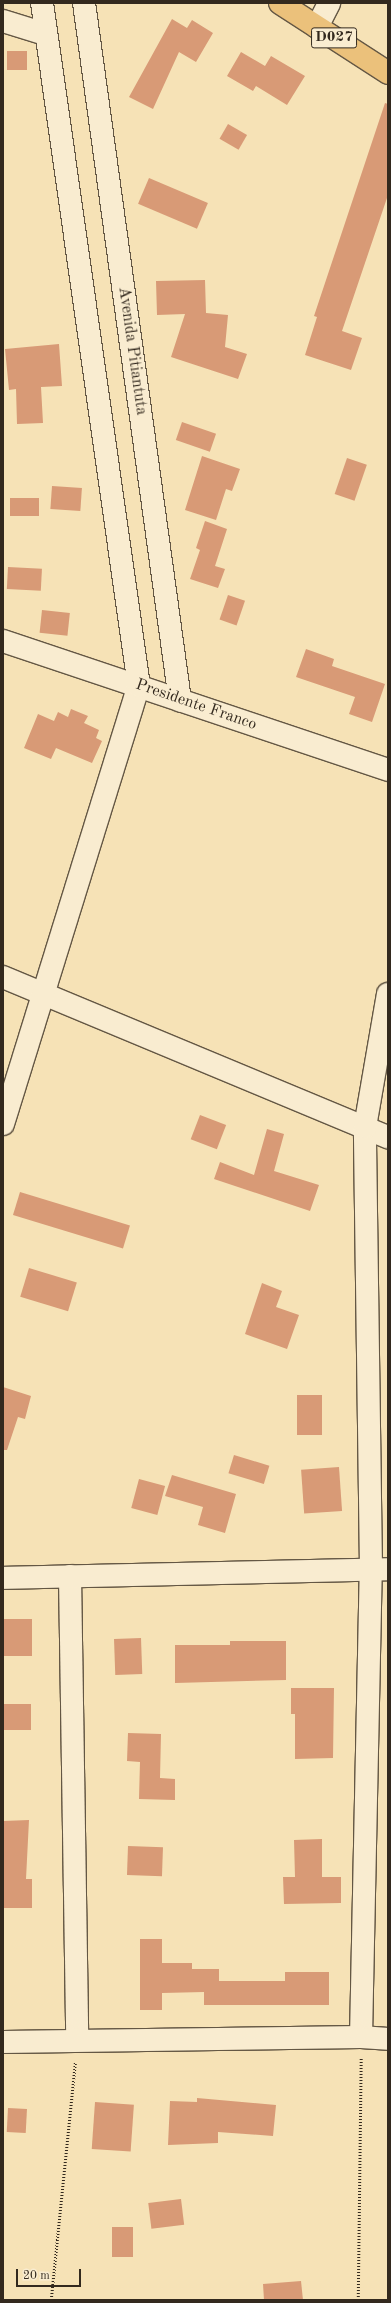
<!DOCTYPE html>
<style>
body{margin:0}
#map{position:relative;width:391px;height:2303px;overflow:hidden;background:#f6e2b6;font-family:"Old Standard TT",serif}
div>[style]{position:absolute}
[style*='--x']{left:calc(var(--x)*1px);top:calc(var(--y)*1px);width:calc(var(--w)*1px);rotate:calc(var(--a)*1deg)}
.building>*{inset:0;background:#d89a76;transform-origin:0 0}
.path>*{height:2.5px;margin-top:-1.25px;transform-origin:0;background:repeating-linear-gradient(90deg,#33291e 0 1px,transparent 0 3px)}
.roads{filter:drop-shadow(1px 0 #645744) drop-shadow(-1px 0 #645744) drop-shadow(0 1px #645744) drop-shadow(0 -1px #645744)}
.minor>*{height:22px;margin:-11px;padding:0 11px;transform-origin:11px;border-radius:11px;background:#f9ecd0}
.major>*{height:22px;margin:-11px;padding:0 11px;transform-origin:11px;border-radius:11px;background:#ebc17b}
span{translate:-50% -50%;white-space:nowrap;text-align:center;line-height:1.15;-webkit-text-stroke:3px #f9ecd0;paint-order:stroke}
.shield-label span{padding:1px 3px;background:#f9ecd0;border:1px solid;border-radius:3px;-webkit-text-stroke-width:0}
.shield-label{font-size:15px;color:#33291e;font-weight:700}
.street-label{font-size:16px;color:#33291e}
.frame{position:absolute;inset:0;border:4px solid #33291e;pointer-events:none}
.scale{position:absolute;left:16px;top:2269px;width:65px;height:18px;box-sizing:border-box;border:2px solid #33291e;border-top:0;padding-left:5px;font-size:12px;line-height:14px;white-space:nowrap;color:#33291e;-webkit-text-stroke:3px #f9ecd0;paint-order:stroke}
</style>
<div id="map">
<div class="building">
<div style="clip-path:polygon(172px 19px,187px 28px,192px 20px,213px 33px,196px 62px,179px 52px,153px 109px,129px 97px)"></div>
<div style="left:7px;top:51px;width:20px;height:19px"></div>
<div style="clip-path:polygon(241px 52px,265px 66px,271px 56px,305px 76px,287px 105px,256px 86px,253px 91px,227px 76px)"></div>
<div style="clip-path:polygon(385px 103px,388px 104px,388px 195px,342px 331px,362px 338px,351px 370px,305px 355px,317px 317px,314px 316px)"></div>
<div style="left:228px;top:124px;width:22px;height:17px;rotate:30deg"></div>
<div style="left:149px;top:178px;width:64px;height:28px;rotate:23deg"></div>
<div style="clip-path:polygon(205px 280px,206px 313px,228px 315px,225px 347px,247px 354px,238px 379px,171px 357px,185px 314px,157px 315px,156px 281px)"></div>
<div style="clip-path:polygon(59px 344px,62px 386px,41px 387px,43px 423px,17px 424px,16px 389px,9px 390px,5px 349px)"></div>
<div style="left:182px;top:422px;width:36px;height:19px;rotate:19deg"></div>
<div style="clip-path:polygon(202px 456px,240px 469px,232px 491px,226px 489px,216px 520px,185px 510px)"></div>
<div style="left:347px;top:458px;width:21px;height:38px;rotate:19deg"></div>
<div style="left:52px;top:486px;width:30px;height:23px;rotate:4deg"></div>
<div style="left:10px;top:498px;width:29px;height:18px"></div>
<div style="clip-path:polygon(205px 521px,227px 529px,215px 566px,225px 569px,218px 588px,190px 579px,200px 550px,196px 548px)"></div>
<div style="left:8px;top:567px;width:34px;height:22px;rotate:3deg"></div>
<div style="left:228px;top:595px;width:18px;height:26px;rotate:19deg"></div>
<div style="left:42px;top:610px;width:28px;height:23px;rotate:6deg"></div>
<div style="clip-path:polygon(306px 649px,334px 659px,332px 666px,385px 684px,372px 722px,349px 714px,355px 697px,296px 677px)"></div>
<div style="clip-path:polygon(71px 709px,88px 716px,84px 723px,99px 730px,96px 738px,102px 741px,92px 763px,56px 748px,51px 759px,24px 748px,38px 714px,54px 721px,58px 712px,68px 717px)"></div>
<div style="left:200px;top:1115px;width:28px;height:26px;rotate:21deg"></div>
<div style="clip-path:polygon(267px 1129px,284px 1134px,274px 1171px,319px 1185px,310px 1211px,214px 1179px,220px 1162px,254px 1175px)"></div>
<div style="left:20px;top:1192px;width:115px;height:24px;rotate:17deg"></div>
<div style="left:29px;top:1268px;width:50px;height:30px;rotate:17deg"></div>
<div style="clip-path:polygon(262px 1283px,282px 1291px,276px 1307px,299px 1315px,287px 1349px,245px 1334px)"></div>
<div style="clip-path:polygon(3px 1387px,31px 1396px,25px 1419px,18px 1417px,7px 1450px,3px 1450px)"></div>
<div style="left:297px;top:1395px;width:25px;height:40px"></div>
<div style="left:234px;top:1455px;width:37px;height:19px;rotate:17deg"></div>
<div style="left:339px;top:1467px;width:44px;height:38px;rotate:86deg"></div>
<div style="clip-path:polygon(172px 1475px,236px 1494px,225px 1533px,198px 1525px,203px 1507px,165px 1496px)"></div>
<div style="left:139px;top:1479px;width:27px;height:30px;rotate:15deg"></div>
<div style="left:3px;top:1619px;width:29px;height:37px"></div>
<div style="left:141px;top:1638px;width:36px;height:27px;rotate:88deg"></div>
<div style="clip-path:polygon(230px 1641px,286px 1641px,286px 1680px,175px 1683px,175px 1645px,230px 1645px)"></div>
<div style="clip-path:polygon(291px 1688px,334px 1688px,333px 1758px,295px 1759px,295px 1714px,291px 1714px)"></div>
<div style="left:3px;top:1704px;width:28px;height:26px"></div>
<div style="clip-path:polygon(128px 1733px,161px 1734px,160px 1778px,175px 1779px,175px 1800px,139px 1799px,140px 1762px,127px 1761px)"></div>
<div style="clip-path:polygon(29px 1820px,26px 1879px,32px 1879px,32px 1908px,3px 1908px,3px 1821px)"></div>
<div style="clip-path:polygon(322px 1839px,322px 1877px,341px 1877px,341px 1903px,284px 1904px,283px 1877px,295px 1877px,294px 1840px)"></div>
<div style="left:128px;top:1846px;width:35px;height:29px;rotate:2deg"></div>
<div style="clip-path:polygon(140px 1939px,162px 1939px,162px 1963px,192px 1963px,192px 1969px,219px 1969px,219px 1981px,285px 1981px,285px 1972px,329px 1972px,329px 2005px,204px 2005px,204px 1992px,162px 1993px,162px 2010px,140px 2010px)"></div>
<div style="clip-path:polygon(197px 2098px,276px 2105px,273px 2136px,218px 2132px,218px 2143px,168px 2145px,170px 2101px,197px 2102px)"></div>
<div style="left:95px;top:2102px;width:39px;height:47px;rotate:4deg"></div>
<div style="left:8px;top:2108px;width:19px;height:24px;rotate:3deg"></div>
<div style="left:181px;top:2199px;width:26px;height:33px;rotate:83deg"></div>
<div style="left:133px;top:2227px;width:30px;height:21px;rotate:90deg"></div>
<div style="clip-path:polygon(301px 2281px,303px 2300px,264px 2300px,263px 2284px)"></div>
</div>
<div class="path">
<div style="--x:51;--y:2300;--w:239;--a:-84.2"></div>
<div style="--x:358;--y:2300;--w:242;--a:-89.3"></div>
</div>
<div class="roads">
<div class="minor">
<div style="--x:84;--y:3;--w:704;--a:82.16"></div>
<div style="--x:3;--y:21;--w:44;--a:17.2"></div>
<div style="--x:317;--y:27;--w:27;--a:-63"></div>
<div style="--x:3;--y:641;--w:406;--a:18.5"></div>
<div style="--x:3;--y:977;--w:417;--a:22.6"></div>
<div style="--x:3;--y:1124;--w:459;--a:-72.8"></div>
<div style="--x:139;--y:686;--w:690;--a:-98.08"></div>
<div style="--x:70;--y:1576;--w:464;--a:89.1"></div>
<div style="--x:3;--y:1578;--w:385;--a:-1.3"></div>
<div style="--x:361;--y:2037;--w:468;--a:-88.8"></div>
<div style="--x:371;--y:1569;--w:442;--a:-90.8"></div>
<div style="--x:365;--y:1127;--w:135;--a:-80.2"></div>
<div style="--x:3;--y:2042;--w:358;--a:-0.8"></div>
<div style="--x:361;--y:2037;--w:27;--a:4"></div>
</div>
<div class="major">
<div style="--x:280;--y:3;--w:129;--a:32.9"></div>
</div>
</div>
<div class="shield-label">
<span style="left:334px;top:38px">D027</span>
</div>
<div class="street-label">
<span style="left:132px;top:351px;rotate:82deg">Avenida Pitiantuta</span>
<span style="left:196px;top:705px;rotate:19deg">Presidente Franco</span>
</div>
<div class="frame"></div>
<div class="scale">20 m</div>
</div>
